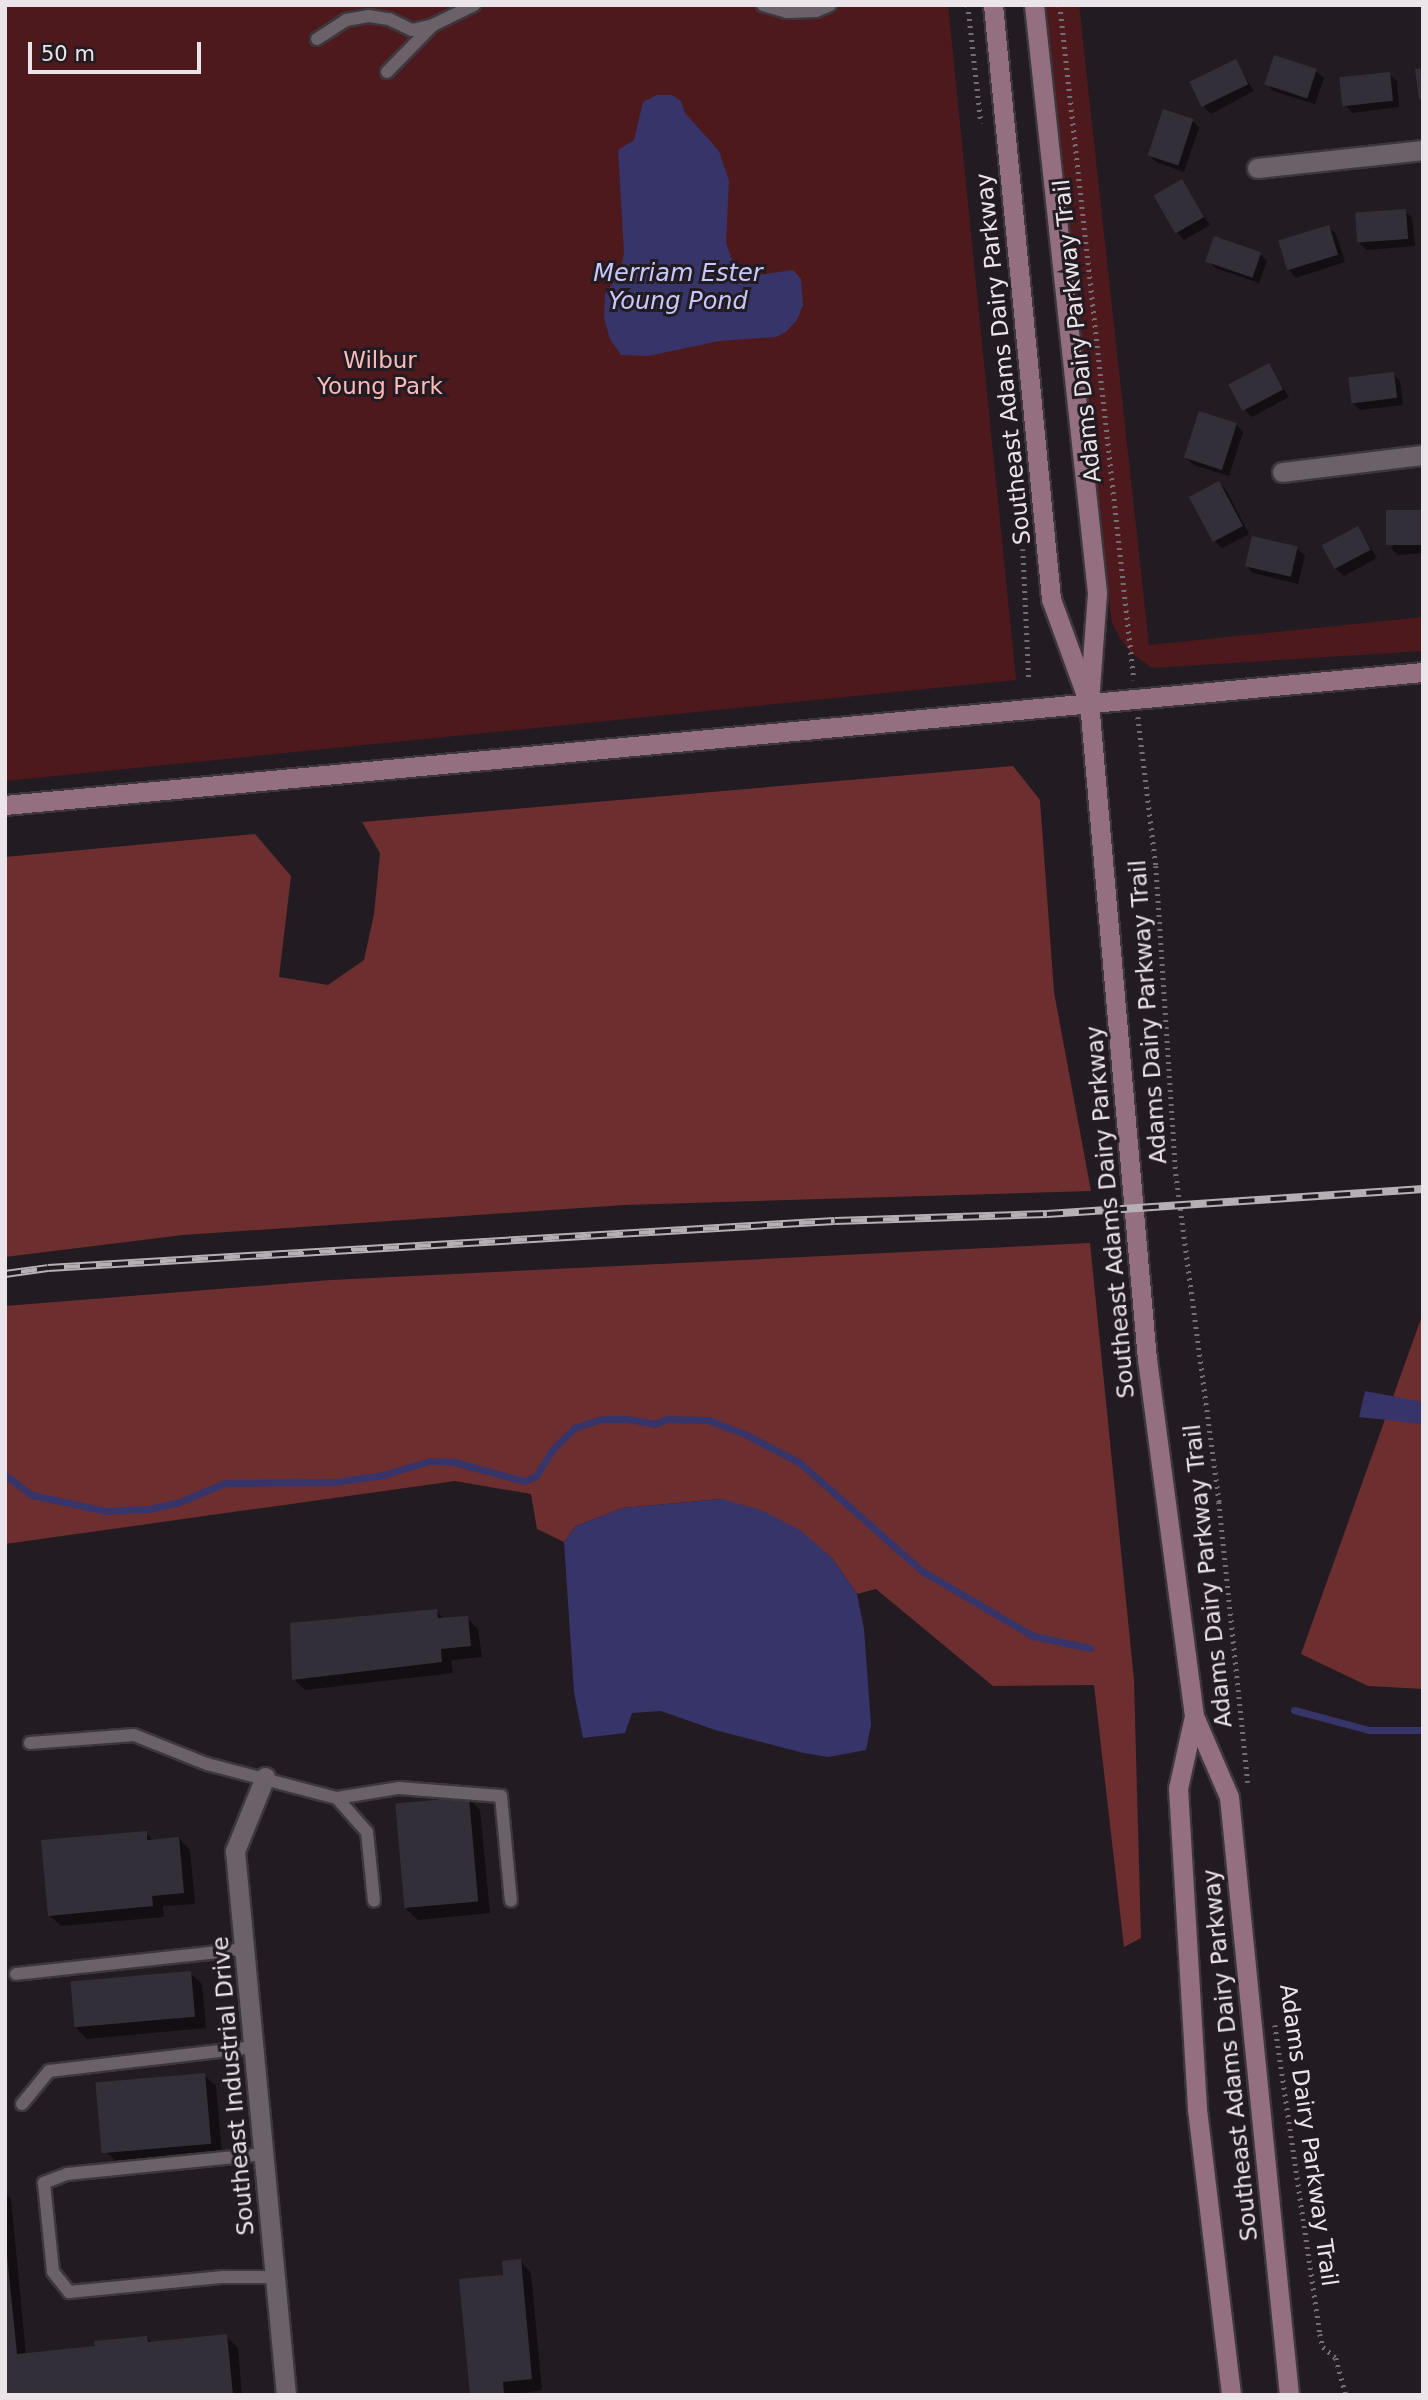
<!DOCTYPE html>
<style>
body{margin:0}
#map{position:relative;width:1428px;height:2400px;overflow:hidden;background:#231b22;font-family:"DejaVu Sans",sans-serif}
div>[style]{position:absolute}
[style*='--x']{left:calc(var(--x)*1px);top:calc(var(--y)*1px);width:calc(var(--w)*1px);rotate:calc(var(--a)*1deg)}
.green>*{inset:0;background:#4e191c}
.forest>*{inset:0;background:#6d2e30}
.water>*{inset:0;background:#373469}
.shadow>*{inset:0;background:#0007}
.stream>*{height:7px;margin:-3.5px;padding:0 3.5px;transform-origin:3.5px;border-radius:3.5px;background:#373469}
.building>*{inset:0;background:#332f38;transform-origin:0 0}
.path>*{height:4.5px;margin-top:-2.25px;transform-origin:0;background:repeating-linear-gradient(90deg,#756e74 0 2px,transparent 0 7px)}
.roads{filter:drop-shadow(2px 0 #3d373c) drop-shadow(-2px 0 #3d373c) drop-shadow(0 2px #3d373c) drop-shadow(0 -2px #3d373c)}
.service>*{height:12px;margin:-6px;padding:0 6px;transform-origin:6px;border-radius:6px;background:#6b6169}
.minor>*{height:19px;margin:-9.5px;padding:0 9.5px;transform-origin:9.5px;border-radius:9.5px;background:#6b6169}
.secondary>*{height:19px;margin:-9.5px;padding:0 9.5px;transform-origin:9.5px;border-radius:9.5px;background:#936f80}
.rail>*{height:8px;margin-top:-4px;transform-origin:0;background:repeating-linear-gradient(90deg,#231b22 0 16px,#b6b0b5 0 32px);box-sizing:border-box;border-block:2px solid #b6b0b5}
span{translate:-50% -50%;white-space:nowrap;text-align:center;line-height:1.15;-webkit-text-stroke:6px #231b22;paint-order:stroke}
.street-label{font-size:23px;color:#ebe5ea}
.park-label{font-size:23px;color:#f9bbba}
.water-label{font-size:24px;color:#c7c9fc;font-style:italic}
.frame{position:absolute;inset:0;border:7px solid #ebe5ea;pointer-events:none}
.scale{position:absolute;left:28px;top:42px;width:173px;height:32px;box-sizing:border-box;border:4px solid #ebe5ea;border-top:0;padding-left:9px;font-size:21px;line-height:24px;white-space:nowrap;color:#ebe5ea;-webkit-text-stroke:5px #231b22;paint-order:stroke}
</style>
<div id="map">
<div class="green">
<div style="clip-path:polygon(5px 5px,948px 5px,1016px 680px,5px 781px)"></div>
<div style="clip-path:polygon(1046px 5px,1079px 5px,1149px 645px,1423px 617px,1423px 651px,1152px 668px,1130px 652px,1120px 638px,1112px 623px,1110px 608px)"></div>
</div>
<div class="forest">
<div style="clip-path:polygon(1013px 766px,1040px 800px,1054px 992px,1091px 1191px,624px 1205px,183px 1235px,5px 1257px,5px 857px,255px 834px,291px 876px,279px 977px,328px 985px,364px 960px,374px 914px,380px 853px,362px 822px)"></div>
<div style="clip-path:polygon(1090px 1243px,1134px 1680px,1141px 1938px,1124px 1947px,1094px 1685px,993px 1686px,876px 1589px,857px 1594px,832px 1558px,722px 1499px,623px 1508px,576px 1526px,564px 1542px,537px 1529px,531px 1494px,455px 1481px,5px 1544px,5px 1306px,331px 1280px)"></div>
<div style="clip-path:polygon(1423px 1313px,1423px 1689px,1368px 1686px,1301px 1654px)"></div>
</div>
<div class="water">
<div style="clip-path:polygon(657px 95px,672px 95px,681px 101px,685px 113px,719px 151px,729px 181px,726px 243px,734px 265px,751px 276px,793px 270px,801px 279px,803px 305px,797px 320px,786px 332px,776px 337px,719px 341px,648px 356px,621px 355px,610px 339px,604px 318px,605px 294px,620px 273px,624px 253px,618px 150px,634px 140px,643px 102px)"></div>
<div style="clip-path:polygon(1365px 1391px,1423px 1402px,1423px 1424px,1359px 1417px)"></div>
<div style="clip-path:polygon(722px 1499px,761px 1510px,800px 1530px,832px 1558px,857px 1594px,864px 1629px,871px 1725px,866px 1750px,828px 1757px,804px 1753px,715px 1730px,661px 1711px,632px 1713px,625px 1733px,583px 1738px,574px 1692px,564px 1542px,576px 1526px,623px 1508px)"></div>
</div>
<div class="shadow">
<div style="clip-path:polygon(1235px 62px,1254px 91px,1211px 114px,1204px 107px)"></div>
<div style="clip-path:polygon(1316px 71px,1324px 78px,1315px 104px,1273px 91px,1266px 83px)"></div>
<div style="clip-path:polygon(1389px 74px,1397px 81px,1399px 107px,1352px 113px,1345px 105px)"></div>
<div style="clip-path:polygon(1192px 120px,1199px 128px,1184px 172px,1156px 162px,1149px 155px)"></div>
<div style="clip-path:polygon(1181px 181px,1210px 225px,1184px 240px,1177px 232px)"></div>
<div style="clip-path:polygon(1405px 211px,1412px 218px,1415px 246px,1367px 250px,1359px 243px)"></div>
<div style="clip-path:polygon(1328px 227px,1336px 234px,1345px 262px,1296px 278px,1289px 270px)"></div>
<div style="clip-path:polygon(1260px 254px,1267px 261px,1259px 283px,1215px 268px,1208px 260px)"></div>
<div style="clip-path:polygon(1269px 366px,1289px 397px,1252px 417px,1245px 410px)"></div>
<div style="clip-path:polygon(1393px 374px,1400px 381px,1403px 405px,1360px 410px,1353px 403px)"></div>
<div style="clip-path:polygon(1236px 424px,1243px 432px,1229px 476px,1194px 465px,1186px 458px)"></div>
<div style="clip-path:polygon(1219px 483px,1226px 490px,1249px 534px,1222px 548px,1215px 541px)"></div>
<div style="clip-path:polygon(1423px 512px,1423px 553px,1398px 555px,1391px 548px)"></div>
<div style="clip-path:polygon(1358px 528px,1377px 558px,1344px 576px,1336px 569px)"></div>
<div style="clip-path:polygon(1298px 549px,1305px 556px,1298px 584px,1253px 573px,1246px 565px)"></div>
<div style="clip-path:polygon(436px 1611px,445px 1620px,467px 1618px,478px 1629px,482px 1657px,451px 1660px,453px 1673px,305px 1690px,294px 1679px)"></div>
<div style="clip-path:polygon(469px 1799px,480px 1810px,490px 1913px,418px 1920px,406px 1909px)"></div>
<div style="clip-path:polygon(146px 1833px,154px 1841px,179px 1838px,190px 1850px,195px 1904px,163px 1906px,164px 1917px,61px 1926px,49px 1915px)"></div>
<div style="clip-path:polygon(190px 1973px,202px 1984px,206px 2028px,87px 2039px,76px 2028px)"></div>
<div style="clip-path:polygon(204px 2075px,216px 2086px,222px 2154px,116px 2161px,104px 2150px)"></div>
<div style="clip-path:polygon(5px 2193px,11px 2199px,26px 2355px,97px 2348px,146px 2337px,152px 2343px,226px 2336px,238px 2348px,242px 2395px,5px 2395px)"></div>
<div style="clip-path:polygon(520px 2261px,531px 2273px,542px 2390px,514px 2395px,471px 2395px,505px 2277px)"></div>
</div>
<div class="stream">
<div style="--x:5;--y:1475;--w:34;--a:37"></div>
<div style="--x:32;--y:1495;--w:76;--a:12.2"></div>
<div style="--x:106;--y:1511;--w:42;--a:-2.7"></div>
<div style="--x:148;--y:1509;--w:30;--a:-12"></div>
<div style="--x:177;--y:1503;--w:52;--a:-22.6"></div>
<div style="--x:225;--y:1483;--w:110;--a:-0.5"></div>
<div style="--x:335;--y:1482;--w:49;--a:-8.3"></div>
<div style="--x:383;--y:1475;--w:49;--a:-16.6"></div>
<div style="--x:430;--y:1461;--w:24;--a:2"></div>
<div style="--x:454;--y:1462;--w:73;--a:15.2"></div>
<div style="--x:524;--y:1481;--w:13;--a:-23"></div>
<div style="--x:536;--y:1476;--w:31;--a:-58"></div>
<div style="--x:552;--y:1450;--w:31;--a:-45"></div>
<div style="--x:574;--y:1428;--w:29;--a:-18"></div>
<div style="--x:602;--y:1419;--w:26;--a:0"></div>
<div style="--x:628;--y:1419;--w:27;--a:10"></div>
<div style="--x:655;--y:1424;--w:13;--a:-23"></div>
<div style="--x:667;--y:1419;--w:41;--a:1.4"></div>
<div style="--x:708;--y:1420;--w:40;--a:21"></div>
<div style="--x:745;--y:1434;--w:62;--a:27.8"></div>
<div style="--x:800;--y:1463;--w:163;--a:41.5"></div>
<div style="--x:922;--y:1571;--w:129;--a:30.4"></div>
<div style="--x:1033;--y:1636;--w:58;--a:11.9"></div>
<div style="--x:1294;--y:1710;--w:78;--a:14.9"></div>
<div style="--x:1369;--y:1730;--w:54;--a:0"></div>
</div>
<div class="building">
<div style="left:1274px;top:55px;width:45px;height:31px;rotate:18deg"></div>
<div style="left:1236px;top:59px;width:28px;height:52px;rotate:64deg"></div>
<div style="clip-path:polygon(1423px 68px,1423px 99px,1419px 99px,1415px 69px)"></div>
<div style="left:1390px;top:72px;width:29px;height:51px;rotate:84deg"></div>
<div style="left:1163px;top:109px;width:32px;height:49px;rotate:18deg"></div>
<div style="left:1182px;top:179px;width:44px;height:33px;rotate:60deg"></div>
<div style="left:1406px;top:209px;width:30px;height:51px;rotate:86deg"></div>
<div style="left:1329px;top:225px;width:31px;height:53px;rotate:73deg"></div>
<div style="left:1214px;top:236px;width:50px;height:27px;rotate:19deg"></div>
<div style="left:1269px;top:363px;width:30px;height:46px;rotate:62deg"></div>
<div style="left:1394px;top:372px;width:26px;height:46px;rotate:83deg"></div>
<div style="left:1199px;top:411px;width:40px;height:49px;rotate:18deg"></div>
<div style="left:1219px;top:481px;width:51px;height:34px;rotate:62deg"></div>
<div style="left:1423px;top:510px;width:35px;height:37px;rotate:90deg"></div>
<div style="left:1358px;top:526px;width:27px;height:41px;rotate:62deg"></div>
<div style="left:1252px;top:536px;width:47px;height:31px;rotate:13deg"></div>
<div style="clip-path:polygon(437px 1609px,438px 1618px,468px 1616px,471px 1646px,441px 1649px,442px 1662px,292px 1680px,290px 1623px)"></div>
<div style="left:469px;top:1797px;width:105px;height:74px;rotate:85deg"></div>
<div style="clip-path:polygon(147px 1831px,147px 1840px,179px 1837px,184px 1893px,152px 1896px,153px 1906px,48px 1916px,41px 1840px)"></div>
<div style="left:191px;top:1971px;width:46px;height:121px;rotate:85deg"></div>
<div style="left:205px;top:2073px;width:71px;height:110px;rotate:85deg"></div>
<div style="clip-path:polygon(7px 2255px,17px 2354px,95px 2346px,94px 2341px,147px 2336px,148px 2342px,227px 2334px,233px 2395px,5px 2395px)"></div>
<div style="clip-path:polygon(521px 2259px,532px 2379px,503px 2382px,504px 2394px,470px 2395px,459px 2279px,503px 2275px,502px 2261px)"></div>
</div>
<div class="path">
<div style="--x:968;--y:5;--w:119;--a:83.7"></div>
<div style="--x:1060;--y:5;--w:679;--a:83.74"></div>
<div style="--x:1023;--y:549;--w:132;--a:87.4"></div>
<div style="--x:1138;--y:717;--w:150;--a:83.1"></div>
<div style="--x:1156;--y:866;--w:309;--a:86.3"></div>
<div style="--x:1176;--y:1174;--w:331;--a:82.5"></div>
<div style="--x:1219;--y:1502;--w:282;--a:84.1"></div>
<div style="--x:1275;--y:2025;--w:312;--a:81.7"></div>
<div style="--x:1320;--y:2334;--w:13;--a:77"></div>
<div style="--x:1323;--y:2347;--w:17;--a:40"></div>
<div style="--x:1336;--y:2358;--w:38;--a:75"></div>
</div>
<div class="roads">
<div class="service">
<div style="--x:763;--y:5;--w:25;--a:16"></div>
<div style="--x:787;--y:12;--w:29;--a:-2"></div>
<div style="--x:816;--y:11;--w:15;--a:-23"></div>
<div style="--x:317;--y:39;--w:35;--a:-33"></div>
<div style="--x:346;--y:20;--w:23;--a:-10"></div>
<div style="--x:369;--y:16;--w:20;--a:9"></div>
<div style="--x:389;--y:19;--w:25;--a:26"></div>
<div style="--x:412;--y:30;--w:22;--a:-13"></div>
<div style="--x:433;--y:25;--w:46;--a:-26"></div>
<div style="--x:387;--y:72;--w:66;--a:-45.6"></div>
<div style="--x:30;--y:1743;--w:104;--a:-4.4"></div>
<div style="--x:134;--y:1735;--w:79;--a:21.7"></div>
<div style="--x:207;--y:1764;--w:134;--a:14.7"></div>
<div style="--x:337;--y:1798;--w:63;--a:-9.2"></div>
<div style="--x:399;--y:1788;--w:102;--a:4.5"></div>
<div style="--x:501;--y:1796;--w:105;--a:84.6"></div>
<div style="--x:337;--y:1798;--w:45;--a:48.6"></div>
<div style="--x:367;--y:1832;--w:69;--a:84.2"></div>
<div style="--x:16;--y:1974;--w:230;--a:-6.2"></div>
<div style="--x:22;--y:2104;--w:43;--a:-50.7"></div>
<div style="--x:49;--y:2071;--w:206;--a:-6.7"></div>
<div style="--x:264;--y:2154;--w:198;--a:174.2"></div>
<div style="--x:67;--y:2174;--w:25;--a:159"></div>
<div style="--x:44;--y:2183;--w:89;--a:84.2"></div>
<div style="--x:53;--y:2272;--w:26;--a:51"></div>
<div style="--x:69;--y:2292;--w:155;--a:-5.6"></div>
<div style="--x:223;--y:2277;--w:52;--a:0"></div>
</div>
<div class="minor">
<div style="--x:1257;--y:168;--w:167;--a:-6.2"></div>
<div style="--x:1282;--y:472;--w:142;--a:-6.9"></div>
<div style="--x:265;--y:1777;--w:80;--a:112.1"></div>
<div style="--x:235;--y:1851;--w:546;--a:84.64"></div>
</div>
<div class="secondary">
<div style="--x:993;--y:5;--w:597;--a:84.42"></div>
<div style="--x:1051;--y:599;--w:102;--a:70"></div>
<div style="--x:1034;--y:5;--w:591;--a:83.88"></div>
<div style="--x:1097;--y:593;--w:109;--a:94.2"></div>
<div style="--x:1089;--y:702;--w:660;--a:84.96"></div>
<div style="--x:1147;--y:1359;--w:360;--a:82.5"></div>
<div style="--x:1194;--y:1716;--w:88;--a:66.6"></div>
<div style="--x:1229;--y:1797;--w:601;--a:84.27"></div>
<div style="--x:5;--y:805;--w:1424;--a:-5.36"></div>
<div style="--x:1194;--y:1716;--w:74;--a:102.5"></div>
<div style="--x:1178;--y:1788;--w:322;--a:86.6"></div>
<div style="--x:1197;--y:2109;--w:288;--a:83.2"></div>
</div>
</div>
<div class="rail">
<div style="--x:5;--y:1274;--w:43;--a:-7.9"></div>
<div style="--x:48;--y:1268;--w:788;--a:-3.42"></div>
<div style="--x:835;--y:1221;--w:212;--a:-1.9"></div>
<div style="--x:1047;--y:1214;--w:377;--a:-3.8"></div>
</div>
<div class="street-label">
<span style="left:1077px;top:331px;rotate:-96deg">Adams Dairy Parkway Trail</span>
<span style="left:1003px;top:359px;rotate:-96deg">Southeast Adams Dairy Parkway</span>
<span style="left:1148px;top:1012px;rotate:-94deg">Adams Dairy Parkway Trail</span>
<span style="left:1110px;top:1212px;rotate:-95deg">Southeast Adams Dairy Parkway</span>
<span style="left:1208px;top:1576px;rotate:-96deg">Adams Dairy Parkway Trail</span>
<span style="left:1230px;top:2055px;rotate:-96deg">Southeast Adams Dairy Parkway</span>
<span style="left:233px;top:2086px;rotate:-95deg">Southeast Industrial Drive</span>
<span style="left:1309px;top:2135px;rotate:82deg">Adams Dairy Parkway Trail</span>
</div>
<div class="park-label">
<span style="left:380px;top:373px">Wilbur<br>Young Park</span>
</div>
<div class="water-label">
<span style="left:678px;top:288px">Merriam Ester<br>Young Pond</span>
</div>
<div class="frame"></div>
<div class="scale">50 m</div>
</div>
